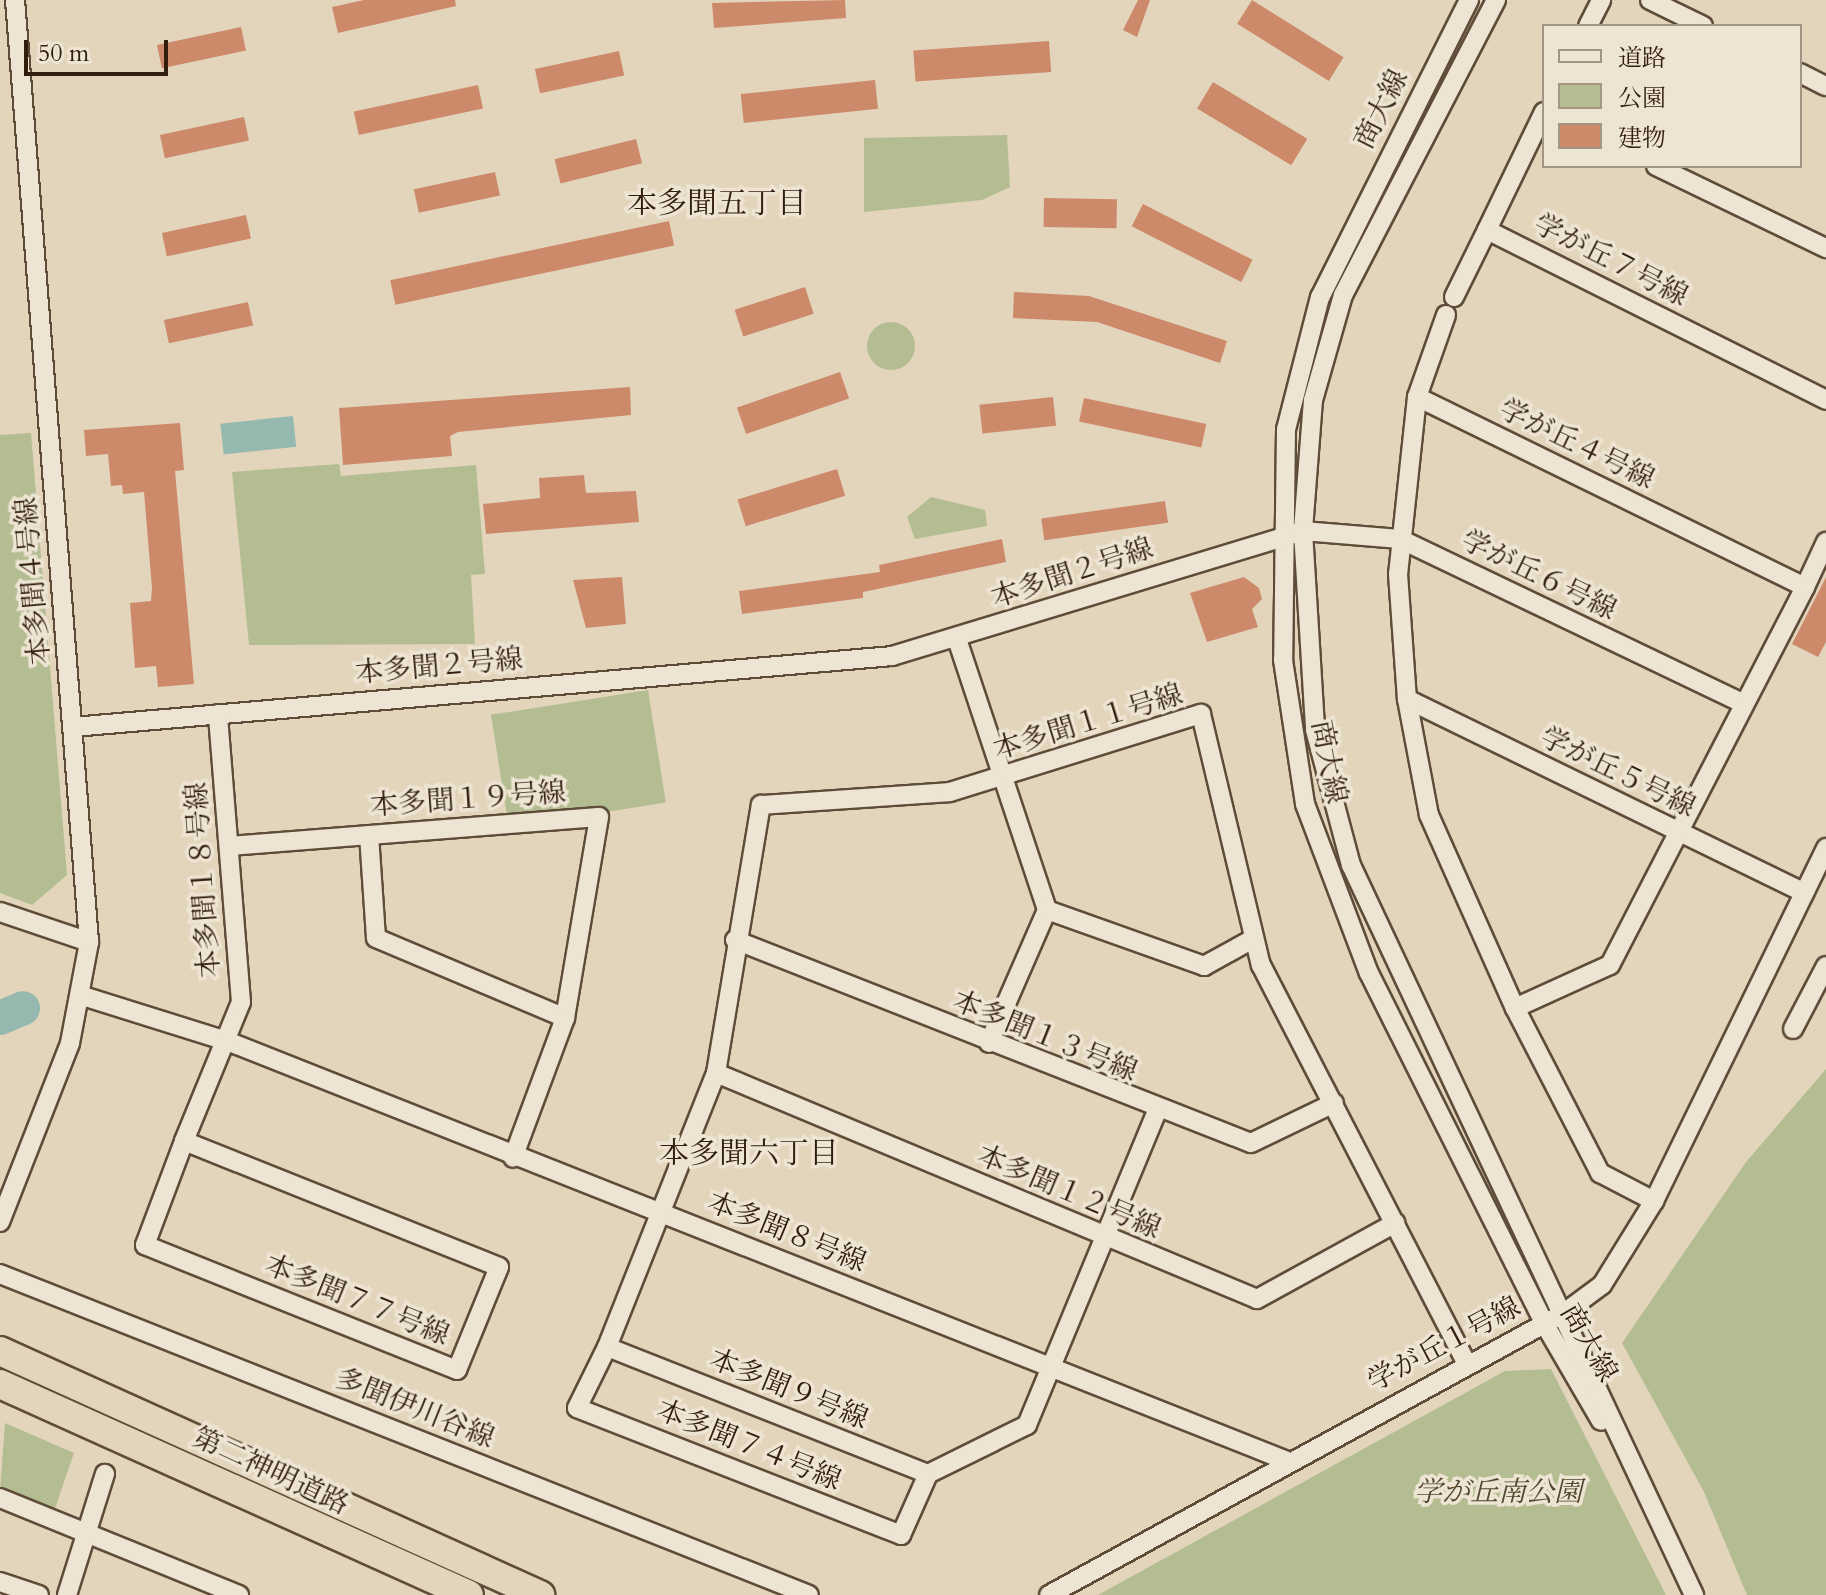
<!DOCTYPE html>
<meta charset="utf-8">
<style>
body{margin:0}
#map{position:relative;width:1826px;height:1595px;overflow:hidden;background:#e3d5bc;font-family:Cardo,"Noto Serif JP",serif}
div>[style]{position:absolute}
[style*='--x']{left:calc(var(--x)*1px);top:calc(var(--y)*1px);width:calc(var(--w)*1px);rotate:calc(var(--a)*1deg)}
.green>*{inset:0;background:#b3bd91;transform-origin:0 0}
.round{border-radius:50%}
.water>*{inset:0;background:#95b9ae;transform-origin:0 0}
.river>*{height:34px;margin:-17px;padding:0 17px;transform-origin:17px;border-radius:17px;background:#95b9ae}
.building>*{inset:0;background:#cd8a6b;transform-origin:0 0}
.roads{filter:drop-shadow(2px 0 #5e4c39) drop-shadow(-2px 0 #5e4c39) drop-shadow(0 2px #5e4c39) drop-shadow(0 -2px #5e4c39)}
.minor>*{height:18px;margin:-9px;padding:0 9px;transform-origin:9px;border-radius:9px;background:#ede4d3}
.highway>*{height:28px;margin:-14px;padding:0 14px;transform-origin:14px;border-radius:14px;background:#e3d5bc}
span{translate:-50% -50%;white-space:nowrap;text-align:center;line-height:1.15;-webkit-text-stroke:7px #ede4d3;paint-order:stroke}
.street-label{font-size:28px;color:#321e0d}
.park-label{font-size:28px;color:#52462e;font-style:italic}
.neighbourhood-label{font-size:30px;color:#321e0d}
.legend{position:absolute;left:1542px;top:24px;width:260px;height:144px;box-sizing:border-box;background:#ede4d3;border:2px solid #a29584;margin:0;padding:10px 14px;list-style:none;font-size:24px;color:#321e0d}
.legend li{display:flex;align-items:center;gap:16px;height:40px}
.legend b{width:40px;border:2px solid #a29584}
.scale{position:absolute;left:24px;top:40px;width:144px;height:36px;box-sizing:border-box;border:4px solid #321e0d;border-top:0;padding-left:10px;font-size:24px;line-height:28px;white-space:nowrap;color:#321e0d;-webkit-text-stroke:6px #ede4d3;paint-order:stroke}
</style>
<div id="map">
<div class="green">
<div style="clip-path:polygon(1007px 135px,1010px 187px,982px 200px,864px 212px,864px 138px)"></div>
<div class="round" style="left:867px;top:322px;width:48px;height:48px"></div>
<div style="clip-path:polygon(31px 433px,67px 875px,32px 905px,0 893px,0 435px)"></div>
<div style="clip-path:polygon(339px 464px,341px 476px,476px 465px,485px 574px,471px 575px,475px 644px,249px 645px,232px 472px)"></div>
<div style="clip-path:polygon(931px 497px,985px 510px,987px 526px,915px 539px,907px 517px)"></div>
<div style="left:648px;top:690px;width:114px;height:159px;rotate:81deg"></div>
<div style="clip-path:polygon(1826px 1069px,1826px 1595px,1747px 1595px,1704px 1492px,1622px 1343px,1746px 1162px)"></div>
<div style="clip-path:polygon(1551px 1369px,1666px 1595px,1098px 1595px,1505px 1371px)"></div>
<div style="clip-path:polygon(5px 1423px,74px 1453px,54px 1511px,0 1491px)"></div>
</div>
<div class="water">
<div style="left:293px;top:416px;width:31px;height:73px;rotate:84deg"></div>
</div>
<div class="river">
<div style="--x:0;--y:1018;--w:25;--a:-23"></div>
</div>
<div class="building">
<div style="clip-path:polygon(364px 0,455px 0,456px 6px,338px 33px,332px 7px)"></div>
<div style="clip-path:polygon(845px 0,846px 18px,714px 28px,712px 3px)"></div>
<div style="clip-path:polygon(1138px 0,1150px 0,1137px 37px,1123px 30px)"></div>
<div style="left:1252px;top:0;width:108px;height:28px;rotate:32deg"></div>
<div style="left:241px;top:27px;width:24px;height:86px;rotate:78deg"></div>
<div style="left:1049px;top:41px;width:31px;height:136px;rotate:86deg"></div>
<div style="left:619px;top:51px;width:25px;height:86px;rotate:78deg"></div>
<div style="left:875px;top:80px;width:29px;height:135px;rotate:84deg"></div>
<div style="left:1213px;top:82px;width:110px;height:31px;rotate:31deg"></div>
<div style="left:478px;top:85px;width:24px;height:127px;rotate:78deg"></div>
<div style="left:244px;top:117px;width:24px;height:86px;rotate:78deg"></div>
<div style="left:636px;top:139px;width:25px;height:84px;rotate:76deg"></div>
<div style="left:495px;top:172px;width:24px;height:83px;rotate:78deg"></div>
<div style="left:1044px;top:198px;width:73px;height:29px;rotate:1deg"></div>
<div style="left:1143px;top:204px;width:123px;height:25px;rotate:27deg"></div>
<div style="left:246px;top:215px;width:24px;height:86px;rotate:78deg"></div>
<div style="left:669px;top:221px;width:25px;height:285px;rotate:78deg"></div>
<div style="left:805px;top:287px;width:28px;height:74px;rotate:72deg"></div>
<div style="clip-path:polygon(1014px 292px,1089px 296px,1227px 341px,1220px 363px,1097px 322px,1013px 318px)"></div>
<div style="left:248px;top:302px;width:24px;height:86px;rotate:78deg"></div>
<div style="left:840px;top:372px;width:28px;height:109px;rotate:71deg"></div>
<div style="clip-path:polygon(630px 387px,631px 415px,458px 432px,450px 436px,452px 456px,343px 465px,339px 408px)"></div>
<div style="left:1053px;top:397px;width:29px;height:74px;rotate:84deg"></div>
<div style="left:1084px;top:398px;width:125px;height:24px;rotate:12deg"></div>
<div style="clip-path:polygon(180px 423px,184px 470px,175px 471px,194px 684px,158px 687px,156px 666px,135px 668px,130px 603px,151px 601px,152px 588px,144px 492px,123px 494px,122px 485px,111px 486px,108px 454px,86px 456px,84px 430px)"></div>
<div style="left:837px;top:469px;width:28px;height:104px;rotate:73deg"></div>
<div style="clip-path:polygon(584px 475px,586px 493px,636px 491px,639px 522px,486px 534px,483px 504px,540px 498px,539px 478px)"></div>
<div style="left:1165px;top:501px;width:22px;height:125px;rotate:82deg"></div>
<div style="clip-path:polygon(1002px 539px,1006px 562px,863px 592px,863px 598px,742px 614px,739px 591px,880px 572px,879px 565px)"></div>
<div style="clip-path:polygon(622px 577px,626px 624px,586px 628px,573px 580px)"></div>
<div style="clip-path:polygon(1244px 577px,1259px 588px,1262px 599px,1252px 609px,1258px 627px,1207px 642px,1190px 593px)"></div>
<div style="clip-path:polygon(1826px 577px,1826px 642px,1818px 657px,1792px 644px)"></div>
</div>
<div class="roads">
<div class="minor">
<div style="--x:1469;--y:0;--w:332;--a:116.6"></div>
<div style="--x:1320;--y:297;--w:136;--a:104.4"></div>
<div style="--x:1286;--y:429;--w:231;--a:90.7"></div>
<div style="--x:1283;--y:660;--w:146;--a:81.3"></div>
<div style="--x:1305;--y:804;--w:181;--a:69.3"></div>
<div style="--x:1369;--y:973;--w:391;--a:63.4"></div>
<div style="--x:1544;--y:1323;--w:113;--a:59.8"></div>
<div style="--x:1496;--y:0;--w:332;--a:117.4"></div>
<div style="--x:1343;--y:295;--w:109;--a:105.9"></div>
<div style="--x:1313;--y:400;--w:131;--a:94.4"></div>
<div style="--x:1303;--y:531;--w:199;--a:86.5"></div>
<div style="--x:1315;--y:730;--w:140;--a:75.1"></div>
<div style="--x:1351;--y:865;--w:807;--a:64.83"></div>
<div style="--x:1650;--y:0;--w:59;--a:26.1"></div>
<div style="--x:1588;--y:26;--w:29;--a:-63"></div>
<div style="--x:1800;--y:73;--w:29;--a:27"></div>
<div style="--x:1544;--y:112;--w:131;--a:115.8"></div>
<div style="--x:1487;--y:230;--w:379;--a:26.6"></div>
<div style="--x:1656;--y:166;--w:189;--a:25.8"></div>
<div style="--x:1454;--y:297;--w:75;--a:-63.8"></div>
<div style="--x:1417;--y:397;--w:87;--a:-70.5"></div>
<div style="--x:1805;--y:587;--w:50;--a:-65"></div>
<div style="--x:957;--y:639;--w:286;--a:71.6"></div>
<div style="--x:1047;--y:910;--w:145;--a:113.6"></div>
<div style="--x:1407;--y:699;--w:442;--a:26"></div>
<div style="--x:73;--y:727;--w:822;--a:-4.95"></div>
<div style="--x:892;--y:656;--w:430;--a:-16.9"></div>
<div style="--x:1303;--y:531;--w:97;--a:4.7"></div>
<div style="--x:1400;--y:539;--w:379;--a:25.6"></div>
<div style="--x:369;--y:835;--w:103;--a:86.1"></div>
<div style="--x:376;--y:938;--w:205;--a:22.9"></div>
<div style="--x:229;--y:846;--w:371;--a:-4.5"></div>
<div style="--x:599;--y:817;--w:204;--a:99.6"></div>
<div style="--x:565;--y:1018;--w:149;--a:110.4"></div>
<div style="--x:1047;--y:910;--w:167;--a:19.6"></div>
<div style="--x:1204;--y:966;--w:56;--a:-28.9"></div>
<div style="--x:0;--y:912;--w:94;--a:18.6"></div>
<div style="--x:735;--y:940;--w:554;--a:21.48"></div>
<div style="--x:1251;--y:1143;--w:92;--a:-25.7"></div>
<div style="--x:83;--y:996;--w:151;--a:17.4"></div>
<div style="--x:227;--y:1041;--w:1140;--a:21.61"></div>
<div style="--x:1515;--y:1008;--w:104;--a:-24.4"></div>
<div style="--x:1610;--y:965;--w:425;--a:-62.7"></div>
<div style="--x:1805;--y:587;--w:432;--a:-153.9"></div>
<div style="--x:1417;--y:397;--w:178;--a:96.1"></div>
<div style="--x:1398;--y:574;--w:125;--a:85.9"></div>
<div style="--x:1407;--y:699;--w:118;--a:79.3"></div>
<div style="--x:1429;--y:815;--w:211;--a:66"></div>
<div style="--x:1515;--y:1008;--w:186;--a:62.7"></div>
<div style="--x:1600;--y:1173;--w:61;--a:27.4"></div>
<div style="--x:1793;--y:1029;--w:71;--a:-62.4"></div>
<div style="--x:716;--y:1073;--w:586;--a:22.67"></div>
<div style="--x:1257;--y:1299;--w:158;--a:-28.8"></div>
<div style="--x:1157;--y:1111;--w:340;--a:112.5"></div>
<div style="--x:1027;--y:1425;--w:110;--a:153.7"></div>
<div style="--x:928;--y:1474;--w:345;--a:-158.4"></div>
<div style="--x:607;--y:1347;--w:295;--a:-68.3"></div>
<div style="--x:716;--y:1073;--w:272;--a:-80.5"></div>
<div style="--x:761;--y:805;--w:189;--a:-3.9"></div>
<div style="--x:950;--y:792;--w:263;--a:-17.3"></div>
<div style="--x:1201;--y:714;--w:258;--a:76.6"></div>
<div style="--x:1261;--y:965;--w:445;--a:62.7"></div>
<div style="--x:184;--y:1141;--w:339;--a:21.8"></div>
<div style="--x:499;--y:1267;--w:111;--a:112.2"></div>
<div style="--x:457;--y:1370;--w:336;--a:-158.2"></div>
<div style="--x:145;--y:1245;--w:111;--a:-69.4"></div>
<div style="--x:184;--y:1141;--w:150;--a:-67.7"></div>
<div style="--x:241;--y:1002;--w:289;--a:-94.6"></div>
<div style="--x:0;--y:1222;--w:192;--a:-68.6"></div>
<div style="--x:70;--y:1043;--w:103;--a:-79.3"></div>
<div style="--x:89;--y:942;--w:945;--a:-94.49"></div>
<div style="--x:0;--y:1274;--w:870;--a:21.64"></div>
<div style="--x:607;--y:1347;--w:68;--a:116.2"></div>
<div style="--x:577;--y:1408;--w:348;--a:21.4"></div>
<div style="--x:901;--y:1535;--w:67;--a:-66.1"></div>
<div style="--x:0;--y:1498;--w:258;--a:22.1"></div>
<div style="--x:0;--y:1582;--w:41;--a:18.4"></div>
<div style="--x:67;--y:1595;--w:127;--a:-72.6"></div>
<div style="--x:1049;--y:1595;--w:587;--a:-28.7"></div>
<div style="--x:1564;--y:1313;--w:47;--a:-36.4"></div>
<div style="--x:1602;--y:1285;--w:99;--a:-58.2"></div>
<div style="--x:1654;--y:1201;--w:393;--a:-64"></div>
</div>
<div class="highway">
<div style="--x:0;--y:1351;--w:593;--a:24.32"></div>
<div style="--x:0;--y:1384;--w:514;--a:24.22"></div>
</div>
</div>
<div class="street-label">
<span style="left:1381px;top:109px;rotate:-63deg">商大線</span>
<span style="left:1611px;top:260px;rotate:27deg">学が丘７号線</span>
<span style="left:1577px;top:444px;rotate:26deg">学が丘４号線</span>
<span style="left:1072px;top:573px;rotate:-18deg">本多聞２号線</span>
<span style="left:1539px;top:575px;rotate:26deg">学が丘６号線</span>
<span style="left:33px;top:581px;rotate:-95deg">本多聞４号線</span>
<span style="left:439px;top:666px;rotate:-5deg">本多聞２号線</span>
<span style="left:1088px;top:722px;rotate:-17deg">本多聞１１号線</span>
<span style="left:1329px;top:762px;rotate:79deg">商大線</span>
<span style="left:1618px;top:772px;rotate:26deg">学が丘５号線</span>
<span style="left:468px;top:799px;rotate:-4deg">本多聞１９号線</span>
<span style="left:203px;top:880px;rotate:-94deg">本多聞１８号線</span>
<span style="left:1045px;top:1036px;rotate:22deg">本多聞１３号線</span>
<span style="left:1069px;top:1192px;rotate:23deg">本多聞１２号線</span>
<span style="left:787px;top:1232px;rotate:22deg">本多聞８号線</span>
<span style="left:357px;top:1300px;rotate:22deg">本多聞７７号線</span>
<span style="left:1589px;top:1343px;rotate:60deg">商大線</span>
<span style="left:1444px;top:1344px;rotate:-28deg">学が丘１号線</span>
<span style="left:789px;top:1389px;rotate:22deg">本多聞９号線</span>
<span style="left:415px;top:1408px;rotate:22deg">多聞伊川谷線</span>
<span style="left:749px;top:1445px;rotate:22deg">本多聞７４号線</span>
<span style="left:271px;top:1471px;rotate:25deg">第二神明道路</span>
</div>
<div class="park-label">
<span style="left:1498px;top:1492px">学が丘南公園</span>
</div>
<div class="neighbourhood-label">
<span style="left:717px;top:204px">本多聞五丁目</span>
<span style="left:749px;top:1154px">本多聞六丁目</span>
</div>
<ul class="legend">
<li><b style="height:10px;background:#ede4d3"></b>道路</li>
<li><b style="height:22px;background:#b3bd91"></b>公園</li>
<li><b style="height:22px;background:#cd8a6b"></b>建物</li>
</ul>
<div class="scale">50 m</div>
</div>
